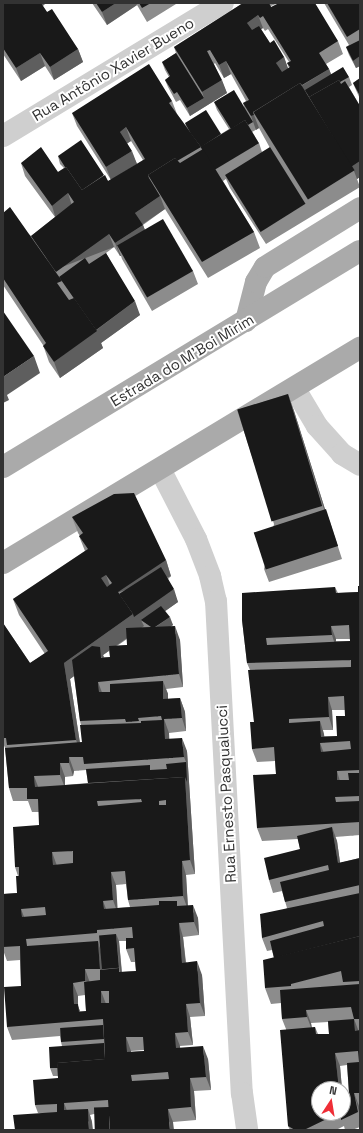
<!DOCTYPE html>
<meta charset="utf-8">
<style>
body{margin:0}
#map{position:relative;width:363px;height:1133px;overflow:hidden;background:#fff;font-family:"Space Grotesk",sans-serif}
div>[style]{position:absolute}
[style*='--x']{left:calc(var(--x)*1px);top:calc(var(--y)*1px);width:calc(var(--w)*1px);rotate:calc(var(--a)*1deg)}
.minor>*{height:22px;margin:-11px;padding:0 11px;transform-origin:11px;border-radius:11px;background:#cfcfcf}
.primary>*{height:22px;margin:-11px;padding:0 11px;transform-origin:11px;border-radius:11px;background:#aaa}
.wall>*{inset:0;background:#8c8c8c}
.shaded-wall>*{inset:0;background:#5e5e5e;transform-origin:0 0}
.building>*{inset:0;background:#191919;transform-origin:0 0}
span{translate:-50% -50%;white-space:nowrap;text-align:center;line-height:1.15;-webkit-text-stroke:4px #fff;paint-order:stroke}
.street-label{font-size:15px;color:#323232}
.frame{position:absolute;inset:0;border:4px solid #323232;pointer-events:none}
.north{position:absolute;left:311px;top:1081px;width:40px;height:40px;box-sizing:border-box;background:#fff;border:1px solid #adadad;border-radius:50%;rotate:12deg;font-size:11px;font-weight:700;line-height:16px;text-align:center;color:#323232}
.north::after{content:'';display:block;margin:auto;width:14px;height:18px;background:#ef2e37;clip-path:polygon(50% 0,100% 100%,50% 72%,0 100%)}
</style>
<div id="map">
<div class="minor">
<div style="--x:3;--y:136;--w:257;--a:-31.2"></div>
<div style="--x:295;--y:389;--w:43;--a:59.3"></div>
<div style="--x:317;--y:426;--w:38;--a:48"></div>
<div style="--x:342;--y:454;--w:21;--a:31"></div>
<div style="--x:160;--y:469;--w:79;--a:62.8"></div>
<div style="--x:196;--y:539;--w:40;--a:69"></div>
<div style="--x:210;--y:576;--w:26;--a:77"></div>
<div style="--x:216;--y:601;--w:493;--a:87"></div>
<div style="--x:242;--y:1093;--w:37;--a:82"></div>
</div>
<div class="primary">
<div style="--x:246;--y:321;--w:40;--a:-75.6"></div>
<div style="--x:256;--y:282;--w:17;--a:-59"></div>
<div style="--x:265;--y:267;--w:112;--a:-31.8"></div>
<div style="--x:3;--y:467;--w:417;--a:-31.2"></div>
<div style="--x:3;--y:563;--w:417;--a:-31.1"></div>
</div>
<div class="wall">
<div style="clip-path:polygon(3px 3px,46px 3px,43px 6px,47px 12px,78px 49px,83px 62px,54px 80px,45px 66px,21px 81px,3px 54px)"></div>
<div style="clip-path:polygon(92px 3px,176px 3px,176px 4px,147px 22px,137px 5px,107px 25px)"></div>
<div style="clip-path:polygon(evenodd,243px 3px,275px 3px,276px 4px,271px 6px,271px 7px,338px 41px,343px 54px,326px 64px,329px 69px,331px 74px,349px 77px,352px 85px,349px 87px,360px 106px,360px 177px,357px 179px,360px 187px,266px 244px,230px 188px,226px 179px,223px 181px,254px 232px,260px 248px,208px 278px,165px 209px,143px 225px,145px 230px,193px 271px,198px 284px,152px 311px,122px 259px,121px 256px,120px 256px,114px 247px,106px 253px,140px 315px,101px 343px,103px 348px,60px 378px,49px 362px,43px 345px,3px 285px,3px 213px,31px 236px,55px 217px,25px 176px,21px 163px,58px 172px,64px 168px,60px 164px,58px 156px,104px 176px,108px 181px,111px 180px,77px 126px,72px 113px,172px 101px,177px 114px,186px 126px,185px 123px,221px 134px,229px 129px,217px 110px,214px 102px,244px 107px,243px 103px,246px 101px,231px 74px,224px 78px,215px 63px,214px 64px,227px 93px,190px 116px,180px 100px,176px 102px,168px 87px,165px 80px,169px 77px,165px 70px,162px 62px,176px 53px,174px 47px,243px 3px,263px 28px,265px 31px,268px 29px,289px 62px,287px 63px,289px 68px,288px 69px,284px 57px,270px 43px,261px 29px,263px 28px,243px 3px,259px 128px,270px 148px,262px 152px,259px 143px,252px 132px,259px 128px,243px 3px,131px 141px,143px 160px,137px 164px,127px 143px,131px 141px)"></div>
<div style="clip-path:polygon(324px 3px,360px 3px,360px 66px,356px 68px,349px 55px,346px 47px,349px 45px)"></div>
<div style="clip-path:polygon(360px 78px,360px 99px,356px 90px,353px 83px)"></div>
<div style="clip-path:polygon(288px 394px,294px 411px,325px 509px,330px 522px,342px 559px,269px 582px,264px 569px,274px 524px,237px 410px)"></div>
<div style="clip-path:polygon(evenodd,72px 517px,166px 560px,171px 576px,168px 579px,178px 602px,165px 611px,173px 625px,170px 627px,180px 640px,183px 687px,166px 689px,168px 694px,168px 699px,180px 698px,185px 712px,186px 731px,169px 733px,169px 739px,187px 751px,195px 874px,186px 875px,188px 906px,198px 918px,199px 935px,183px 937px,186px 962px,202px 975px,205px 1016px,190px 1017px,193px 1045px,180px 1046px,180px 1048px,208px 1059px,211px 1090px,194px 1091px,196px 1120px,173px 1122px,94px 1114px,90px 1115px,92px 1122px,38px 1113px,35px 1105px,58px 1078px,58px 1076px,53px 1076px,50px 1068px,62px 1046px,61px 1042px,60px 1036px,12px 1040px,7px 1027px,21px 986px,20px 960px,7px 961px,3px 950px,3px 894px,17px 893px,18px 876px,15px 867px,39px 825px,39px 812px,32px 812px,28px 801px,13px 801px,9px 788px,5px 748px,3px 743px,3px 623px,30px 663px,45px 654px,19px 615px,13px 599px,85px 551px,79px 536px,80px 536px,78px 533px,72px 517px,127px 639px,127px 645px,117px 646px,127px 639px,72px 517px,109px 651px,110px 657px,104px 657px,103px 655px,109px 651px,72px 517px,74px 676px,80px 721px,81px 725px,82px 742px,80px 743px,70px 679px,74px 676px,72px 517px,86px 770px,88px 783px,65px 785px,65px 777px,73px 776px,74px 771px,86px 770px,72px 517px,126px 884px,128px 900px,130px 907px,117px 908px,116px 885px,126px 884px,72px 517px,119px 941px,126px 941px,126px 949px,131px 962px,135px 962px,136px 971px,122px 972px,119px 941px,72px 517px,85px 995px,86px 1011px,80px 1011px,78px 1006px,78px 996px,85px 995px,72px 517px,144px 1050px,144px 1051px,131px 1052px,131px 1051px,144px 1050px)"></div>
<div style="clip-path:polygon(evenodd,360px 586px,360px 835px,335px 837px,337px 841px,340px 863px,359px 858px,360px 856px,360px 1106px,359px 1106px,360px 1111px,360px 1127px,352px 1130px,345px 1130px,344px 1126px,336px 1130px,290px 1130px,288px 1126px,286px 1029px,282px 1019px,281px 1003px,271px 1004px,265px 988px,274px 958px,272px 950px,267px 951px,262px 938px,287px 908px,282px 891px,273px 893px,269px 880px,300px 849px,298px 839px,262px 841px,257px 828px,276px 774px,275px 761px,257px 762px,252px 749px,254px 722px,250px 670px,247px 663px,242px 620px,335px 587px,338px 593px,358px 592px,360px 586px,336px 639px,350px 639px,350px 641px,336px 641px,336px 639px,360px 586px,332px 710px,345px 710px,345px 716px,337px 736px,324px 736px,323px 730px,333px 730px,332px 710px,360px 586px,328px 1022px,329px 1034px,318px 1034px,315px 1027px,312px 1028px,311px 1023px,328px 1022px,360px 586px,347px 1065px,349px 1093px,343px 1113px,319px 1113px,319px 1089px,342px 1089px,340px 1066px,347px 1065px)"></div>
</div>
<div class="shaded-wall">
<div style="clip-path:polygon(39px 3px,46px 3px,40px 7px)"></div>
<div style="clip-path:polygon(116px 3px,136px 3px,137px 5px,107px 25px,102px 12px)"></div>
<div style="clip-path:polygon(258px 15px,263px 28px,251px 36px,247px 23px)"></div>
<div style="clip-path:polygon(78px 49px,83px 62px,54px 80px,50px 67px)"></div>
<div style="clip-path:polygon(40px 53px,45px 66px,21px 81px,16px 68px)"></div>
<div style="clip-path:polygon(360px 56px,360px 66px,356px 68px,353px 61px)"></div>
<div style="clip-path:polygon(284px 57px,289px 71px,281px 76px,276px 63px)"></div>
<div style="clip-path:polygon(226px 61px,231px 74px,224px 78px,219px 65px)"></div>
<div style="clip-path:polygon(329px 69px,334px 82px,254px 115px)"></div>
<div style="clip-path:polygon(222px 80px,227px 93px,190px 116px,187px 108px,204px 98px,202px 92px)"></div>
<div style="clip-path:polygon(254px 115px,259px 128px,256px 130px,251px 116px)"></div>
<div style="clip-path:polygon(126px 127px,131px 141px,125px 145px,120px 132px)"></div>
<div style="clip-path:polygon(132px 151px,137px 164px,111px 180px,106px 167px)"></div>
<div style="clip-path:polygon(360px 161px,360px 177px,357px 179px,354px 171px,351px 167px)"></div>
<div style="clip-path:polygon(68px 193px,72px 206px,56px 219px,52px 206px)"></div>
<div style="clip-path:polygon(160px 196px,165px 209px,140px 226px,135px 213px)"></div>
<div style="clip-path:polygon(143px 225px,148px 238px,117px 246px,121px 256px,120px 256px,115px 243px)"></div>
<div style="left:109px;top:234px;width:14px;height:67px;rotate:69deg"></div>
<div style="clip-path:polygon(135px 301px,140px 315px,101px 343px,103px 348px,60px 378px,54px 362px)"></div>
<div style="clip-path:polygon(34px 356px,40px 373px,7px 395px,9px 400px,3px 403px,3px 377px)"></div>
<div style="clip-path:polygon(288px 394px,294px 411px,329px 522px,323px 506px)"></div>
<div style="left:166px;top:560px;width:17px;height:58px;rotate:73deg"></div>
<div style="left:106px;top:575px;width:17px;height:6px;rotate:69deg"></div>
<div style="clip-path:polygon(174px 589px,178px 602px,147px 624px,141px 620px,144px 626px,103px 655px,105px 661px,101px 657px,70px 679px,82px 756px,76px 740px,64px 663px,133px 614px)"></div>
<div style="clip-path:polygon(170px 617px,173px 625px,156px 637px,153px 629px)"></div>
<div style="clip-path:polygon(175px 626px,180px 640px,183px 687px,179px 674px)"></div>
<div style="clip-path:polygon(331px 626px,336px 639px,336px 648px,332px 635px)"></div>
<div style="clip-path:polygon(163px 681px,168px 694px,168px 712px,163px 699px)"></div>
<div style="clip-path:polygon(98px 682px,103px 695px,99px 692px)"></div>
<div style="clip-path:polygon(328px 697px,332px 710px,333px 730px,329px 717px)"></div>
<div style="clip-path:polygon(180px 698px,185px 712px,186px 731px,182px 718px)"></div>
<div style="clip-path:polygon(164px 719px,169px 733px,170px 752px,165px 739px)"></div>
<div style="clip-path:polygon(320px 721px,324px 734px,325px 743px,321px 737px)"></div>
<div style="clip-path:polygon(182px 738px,187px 751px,195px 874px,190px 860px,185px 777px,186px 762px,184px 757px)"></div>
<div style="clip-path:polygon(320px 743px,325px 756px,321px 752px)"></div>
<div style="clip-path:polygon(69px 757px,74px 771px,73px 776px,69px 763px)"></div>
<div style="clip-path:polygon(60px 763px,65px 777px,65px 788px,60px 775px)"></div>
<div style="clip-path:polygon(337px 771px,341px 785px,337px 780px)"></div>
<div style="clip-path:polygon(34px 776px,39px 789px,35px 787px)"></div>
<div style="clip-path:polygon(332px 827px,337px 841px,342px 876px,338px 863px)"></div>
<div style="clip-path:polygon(52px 852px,57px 866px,53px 865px)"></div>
<div style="clip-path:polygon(182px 861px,186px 875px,188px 910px,183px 896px)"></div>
<div style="clip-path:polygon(111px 872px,116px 885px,118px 914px,113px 900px)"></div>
<div style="clip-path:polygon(103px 901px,108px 914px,104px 909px)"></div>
<div style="clip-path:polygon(193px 905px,198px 918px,199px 935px,194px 922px)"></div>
<div style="clip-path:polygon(21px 909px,26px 922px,22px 917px)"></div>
<div style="clip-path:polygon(179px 923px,183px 937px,187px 976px,182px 963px)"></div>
<div style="clip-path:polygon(116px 934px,119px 941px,122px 976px,120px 974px)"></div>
<div style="clip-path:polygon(98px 941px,102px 955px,102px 976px,100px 969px)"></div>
<div style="clip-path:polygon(197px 961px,202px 975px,205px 1016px,200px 1003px)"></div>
<div style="clip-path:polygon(85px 969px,90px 983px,85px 981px)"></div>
<div style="clip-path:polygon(73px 983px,78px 996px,78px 1006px,82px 1017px,83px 1021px,74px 1004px)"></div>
<div style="clip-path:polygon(101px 991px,106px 1004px,101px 1003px)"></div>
<div style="clip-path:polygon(186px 1004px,190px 1017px,193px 1045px,188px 1032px)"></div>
<div style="clip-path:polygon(306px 1010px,311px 1023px,312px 1030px,307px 1017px)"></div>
<div style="clip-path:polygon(354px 1019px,359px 1032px,355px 1031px)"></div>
<div style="clip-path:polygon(175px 1033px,180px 1046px,181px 1061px,176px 1048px)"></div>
<div style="clip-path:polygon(126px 1037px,131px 1051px,132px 1065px,127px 1052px)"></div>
<div style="clip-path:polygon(203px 1046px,208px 1059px,211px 1090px,206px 1077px)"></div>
<div style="clip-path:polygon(335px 1053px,340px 1066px,342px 1089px,339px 1089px)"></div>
<div style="clip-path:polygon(190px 1078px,194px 1091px,196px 1120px,191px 1107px)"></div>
<div style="clip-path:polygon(354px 1093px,359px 1106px,360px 1111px,360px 1116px)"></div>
<div style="clip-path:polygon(64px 1103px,69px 1116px,64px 1110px)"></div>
<div style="clip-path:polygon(88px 1109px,92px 1122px,93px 1130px,89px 1130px)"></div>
<div style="clip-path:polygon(168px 1109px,173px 1122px,174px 1130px,170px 1130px)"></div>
</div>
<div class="building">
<div style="clip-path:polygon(3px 3px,41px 3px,47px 12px,52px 9px,78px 49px,50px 67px,40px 53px,16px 68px,3px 48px)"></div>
<div style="clip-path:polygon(96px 3px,116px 3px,102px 12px)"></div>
<div style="clip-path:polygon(139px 3px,151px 3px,142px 8px)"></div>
<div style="clip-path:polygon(evenodd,243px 3px,269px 3px,271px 7px,279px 3px,315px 3px,338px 41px,319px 53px,329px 69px,302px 85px,300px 83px,253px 112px,254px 115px,251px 116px,243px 103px,249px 100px,226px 61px,219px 65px,210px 50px,207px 51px,222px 80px,202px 92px,174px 47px,243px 3px,258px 15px,260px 18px,263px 16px,291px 61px,287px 63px,290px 67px,282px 72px,276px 63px,284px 57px,274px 40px,270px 43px,259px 26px,252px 30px,247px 23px,258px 15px)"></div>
<div style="clip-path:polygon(327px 3px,360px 3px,360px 29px,347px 37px)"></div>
<div style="clip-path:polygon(360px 40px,360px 56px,353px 61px,346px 47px)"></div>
<div style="clip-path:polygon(176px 53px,204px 98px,187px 108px,177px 92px,174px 94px,165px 80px,170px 76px,162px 62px)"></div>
<div style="clip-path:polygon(149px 64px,172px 101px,169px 103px,201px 147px,177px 161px,175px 158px,148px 175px,149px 178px,160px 196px,135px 213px,143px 225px,115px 243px,109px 234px,56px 272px,31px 236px,74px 202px,68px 193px,52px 206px,21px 163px,41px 147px,58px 172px,66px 167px,82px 190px,105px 175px,108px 181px,145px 159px,126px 127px,120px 132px,132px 151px,106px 167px,72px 113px)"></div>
<div style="clip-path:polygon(343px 67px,349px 77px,340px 82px,339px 80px,309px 97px,305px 90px)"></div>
<div style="clip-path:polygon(360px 78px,360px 96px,353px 83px)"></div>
<div style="clip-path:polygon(339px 80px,341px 84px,345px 81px,360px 106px,360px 153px,359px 154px,360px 156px,360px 161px,351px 167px,309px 97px)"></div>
<div style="left:300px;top:83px;width:103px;height:55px;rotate:58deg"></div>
<div style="clip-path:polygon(234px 90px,253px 122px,248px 125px,245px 120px,231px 129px,214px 102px)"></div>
<div style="clip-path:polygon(206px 110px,221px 134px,201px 147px,191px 134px,185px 123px)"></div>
<div style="left:245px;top:120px;width:27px;height:52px;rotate:59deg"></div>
<div style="clip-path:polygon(81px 140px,104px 175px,82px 190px,66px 167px,65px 167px,58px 156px)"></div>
<div style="left:270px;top:147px;width:67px;height:53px;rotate:58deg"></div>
<div style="clip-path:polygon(203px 149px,254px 232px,202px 262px,148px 175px,175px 158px,180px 163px)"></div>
<div style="clip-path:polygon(10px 207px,62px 281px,57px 283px,69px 300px,74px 298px,97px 331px,54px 362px,43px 346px,46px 343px,3px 278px,3px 213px)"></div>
<div style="left:163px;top:219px;width:60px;height:53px;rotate:60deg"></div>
<div style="clip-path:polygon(106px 253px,135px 301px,96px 330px,59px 277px,85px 258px,89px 264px)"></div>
<div style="clip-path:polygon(3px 311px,34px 356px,3px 377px)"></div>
<div style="left:288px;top:394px;width:117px;height:53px;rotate:73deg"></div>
<div style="clip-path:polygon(evenodd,134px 493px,166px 560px,118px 592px,133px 614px,64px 663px,76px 740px,7px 745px,6px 738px,3px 738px,3px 623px,30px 663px,48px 651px,13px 599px,88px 549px,79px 536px,83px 533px,72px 517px,114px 494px,134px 493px,106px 575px,112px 583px,107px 587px,101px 578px,106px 575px)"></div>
<div style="left:326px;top:509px;width:39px;height:76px;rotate:72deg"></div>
<div style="clip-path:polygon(161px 567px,174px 589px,134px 617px,133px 614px,119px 594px)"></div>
<div style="clip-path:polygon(evenodd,358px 586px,360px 586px,360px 770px,337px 771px,337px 780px,349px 780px,348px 773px,360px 773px,360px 796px,335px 797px,336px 802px,360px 801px,360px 822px,257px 828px,253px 775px,276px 774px,274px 747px,252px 749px,250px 722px,254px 722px,248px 670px,351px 667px,351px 660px,247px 663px,242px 620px,242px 593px,335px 587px,336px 593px,358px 592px,358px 586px,349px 625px,350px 641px,267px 645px,266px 638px,332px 635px,331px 626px,349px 625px,358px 586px,344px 696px,345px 716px,336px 716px,337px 736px,321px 737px,320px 721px,289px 723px,289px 719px,329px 717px,328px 697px,344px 696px,358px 586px,350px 741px,351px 749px,321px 752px,320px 743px,350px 741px)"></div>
<div style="clip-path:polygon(161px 606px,170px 617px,155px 627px,151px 627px,141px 620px)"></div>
<div style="clip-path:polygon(evenodd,175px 626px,179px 674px,98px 682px,99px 692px,110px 692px,110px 684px,163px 681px,163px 699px,180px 698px,182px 718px,164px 719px,165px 739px,182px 738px,184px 757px,84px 764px,83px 757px,69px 757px,69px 763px,60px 763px,60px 775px,34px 776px,35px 787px,185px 777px,190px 860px,182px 861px,183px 896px,128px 900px,125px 871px,111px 872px,113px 900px,103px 901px,104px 909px,159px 905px,159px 901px,177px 901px,177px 906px,193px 905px,194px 922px,179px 923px,182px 963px,197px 961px,200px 1003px,186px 1004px,188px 1032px,175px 1033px,176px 1048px,203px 1046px,206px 1077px,190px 1078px,191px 1107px,168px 1109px,170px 1130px,110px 1130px,108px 1100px,64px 1103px,64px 1110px,88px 1109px,89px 1130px,15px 1130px,13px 1115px,57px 1112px,57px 1104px,35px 1105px,33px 1080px,58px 1078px,57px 1063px,105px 1059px,105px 1054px,103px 1019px,7px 1027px,4px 987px,21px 986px,20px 946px,3px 947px,3px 894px,17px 893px,16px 876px,19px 876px,19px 867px,15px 867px,13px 827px,39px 825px,38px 799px,27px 799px,27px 788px,9px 788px,5px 748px,82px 742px,80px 725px,141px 723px,141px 721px,162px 720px,161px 716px,138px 718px,139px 721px,126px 722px,125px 719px,80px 721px,72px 660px,92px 646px,100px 647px,101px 658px,110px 657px,109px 646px,127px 645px,126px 628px,175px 626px,141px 799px,142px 802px,98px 806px,97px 801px,141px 799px,175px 626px,166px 800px,166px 805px,159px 805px,159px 801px,166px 800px,175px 626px,73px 851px,73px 863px,53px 865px,52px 852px,73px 851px,175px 626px,45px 907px,46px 915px,22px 917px,21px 909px,45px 907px,175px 626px,132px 927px,133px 938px,126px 938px,126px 949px,134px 948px,136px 971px,119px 972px,119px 968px,100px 970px,100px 980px,84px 982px,86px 1011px,79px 1012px,78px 1004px,74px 1004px,73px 983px,85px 981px,85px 969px,100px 969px,98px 941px,27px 946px,26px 939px,97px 933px,97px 930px,132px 927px,175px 626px,101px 991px,109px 991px,109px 1003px,101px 1003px,101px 991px,175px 626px,126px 1037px,143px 1037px,144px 1051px,127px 1052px,126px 1037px,175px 626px,168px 1072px,169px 1079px,132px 1081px,131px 1075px,168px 1072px)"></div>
<div style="clip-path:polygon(186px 762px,187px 782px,185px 777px,88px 783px,86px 769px,150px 765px,150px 770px,167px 769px,166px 764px)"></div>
<div style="clip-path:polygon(332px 827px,338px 863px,360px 858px,360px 885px,285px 902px,280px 882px,329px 870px,328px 865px,269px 880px,264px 858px,300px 849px,297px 836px)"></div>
<div style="clip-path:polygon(360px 893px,360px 936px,274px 958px,270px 941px,324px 926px,323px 921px,262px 938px,260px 914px)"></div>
<div style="left:116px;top:934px;width:34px;height:17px;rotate:85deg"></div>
<div style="clip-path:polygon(360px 936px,360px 981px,343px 982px,341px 971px,291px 984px,291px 986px,265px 988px,263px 960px)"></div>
<div style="clip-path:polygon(360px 984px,360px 1019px,354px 1019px,355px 1031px,360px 1030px,360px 1093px,354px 1093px,358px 1112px,341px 1120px,341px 1113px,343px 1113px,343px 1094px,349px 1093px,347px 1063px,359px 1062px,358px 1051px,335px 1053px,339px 1089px,319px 1089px,319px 1113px,339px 1113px,304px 1130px,295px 1130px,288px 1126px,280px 1030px,315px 1027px,316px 1034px,329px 1034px,328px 1021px,354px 1019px,351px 1007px,306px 1010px,307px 1017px,282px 1019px,280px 990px)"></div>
<div style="left:103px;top:1025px;width:14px;height:43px;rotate:86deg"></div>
<div style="clip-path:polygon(104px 1043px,105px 1059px,57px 1063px,58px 1068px,50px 1068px,49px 1047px)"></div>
<div style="left:109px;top:1107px;width:23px;height:15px;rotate:88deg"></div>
</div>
<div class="street-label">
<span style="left:113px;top:69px;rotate:-31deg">Rua Antônio Xavier Bueno</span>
<span style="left:182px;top:360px;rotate:-31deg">Estrada do M'Boi Mirim</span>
<span style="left:226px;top:794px;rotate:-93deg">Rua Ernesto Pasqualucci</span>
</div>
<div class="frame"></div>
<div class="north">N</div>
</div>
